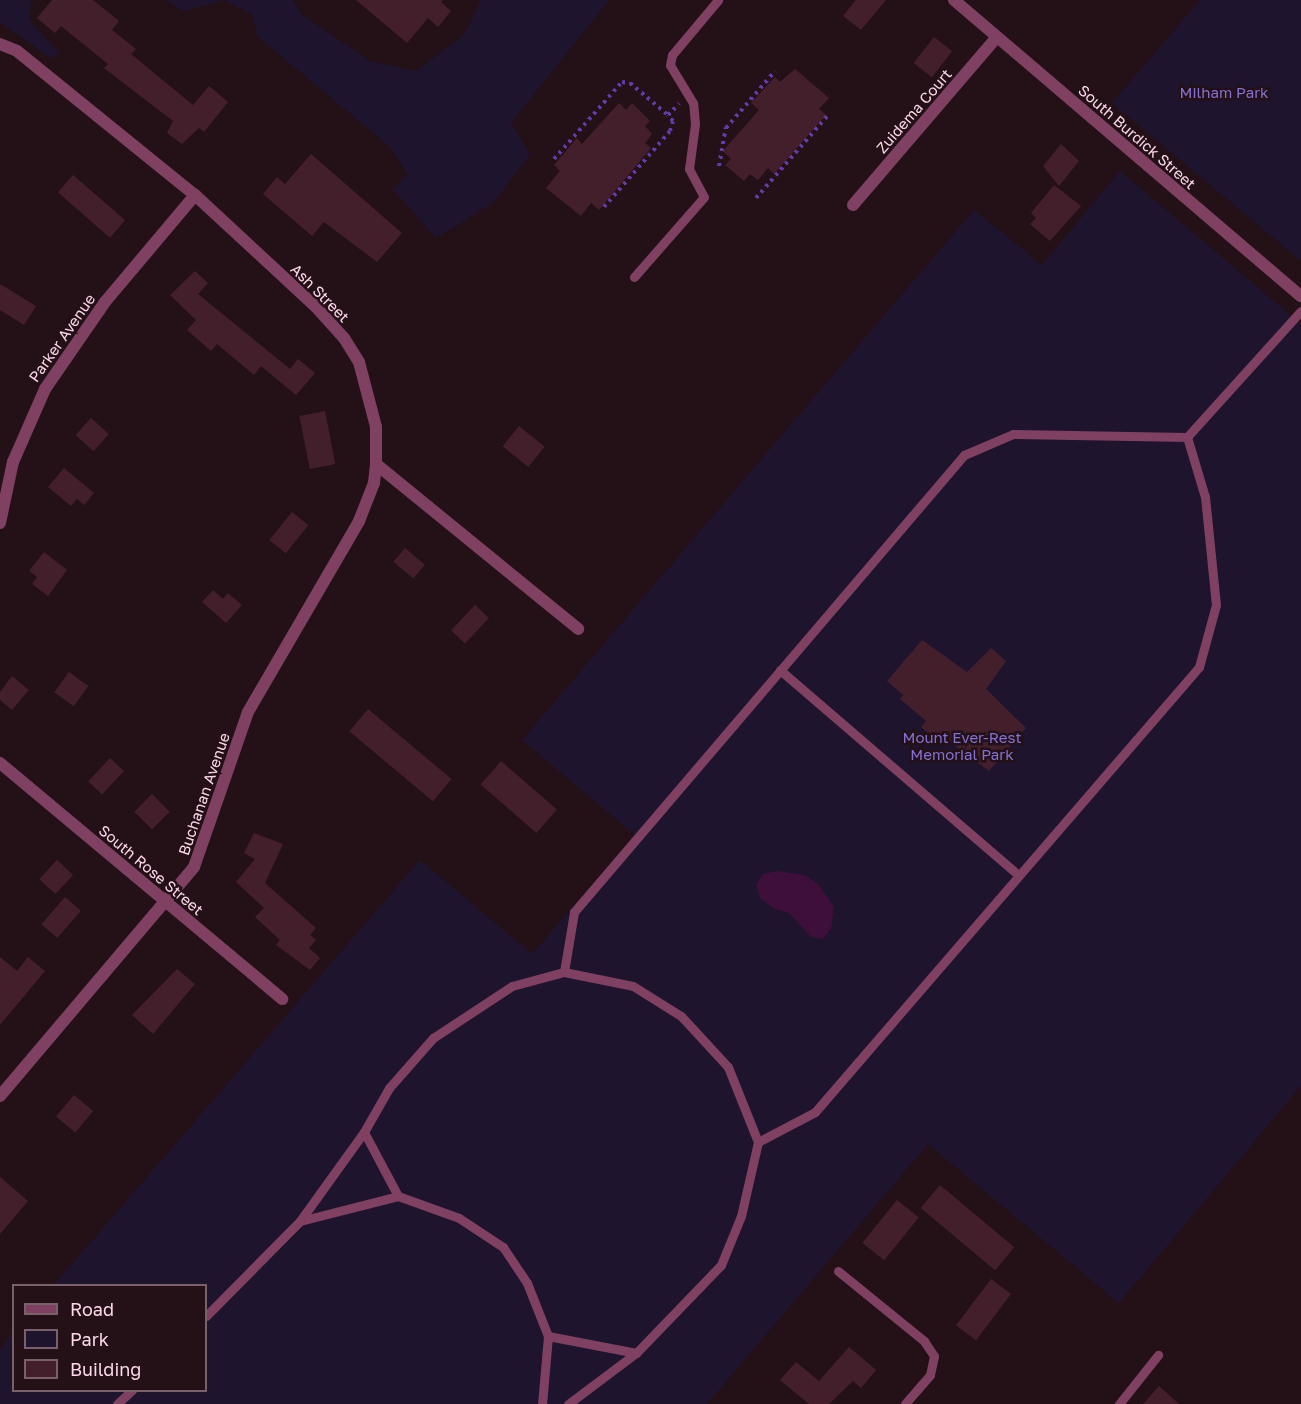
<!DOCTYPE html>
<style>
body{margin:0}
#map{position:relative;width:1301px;height:1404px;overflow:hidden;background:#241118;font-family:"Golos Text",sans-serif}
div>[style]{position:absolute}
[style*='--x']{left:calc(var(--x)*1px);top:calc(var(--y)*1px);width:calc(var(--w)*1px);rotate:calc(var(--a)*1deg)}
.green>*{inset:0;background:#1e142d}
.water>*{inset:0;background:#3f0f3c}
.building>*{inset:0;background:#431f2c;transform-origin:0 0}
.path>*{height:4px;margin-top:-2px;transform-origin:0;background:repeating-linear-gradient(90deg,#653aac 0 3px,transparent 0 7.5px)}
.service>*{height:9px;margin:-4.5px;padding:0 4.5px;transform-origin:4.5px;border-radius:4.5px;background:#7f4061}
.minor>*{height:12px;margin:-6px;padding:0 6px;transform-origin:6px;border-radius:6px;background:#7f4061}
span{translate:-50% -50%;white-space:nowrap;text-align:center;line-height:1.15;-webkit-text-stroke:5px #241118;paint-order:stroke}
.park-label{font-size:15px;color:#8471d7}
.street-label{font-size:15px;color:#fbd7e8}
.legend{position:absolute;left:12px;top:1284px;width:195px;height:108px;box-sizing:border-box;background:#241118;border:2px solid #7a606b;margin:0;padding:8px 10px;list-style:none;font-size:18px;color:#fbd7e8}
.legend li{display:flex;align-items:center;gap:12px;height:30px}
.legend b{width:30px;border:2px solid #7a606b}
</style>
<div id="map">
<div class="green">
<div style="clip-path:polygon(0 0,31px 0,29px 20px,59px 52px,52px 59px,0 22px)"></div>
<div style="clip-path:polygon(165px 0,293px 0,302px 15px,370px 61px,416px 71px,464px 35px,481px 0,609px 0,511px 123px,530px 154px,494px 202px,436px 238px,393px 189px,408px 175px,390px 147px,257px 36px,252px 14px,224px 0,184px 11px)"></div>
<div style="clip-path:polygon(1200px 0,1301px 0,1301px 261px,1112px 103px)"></div>
<div style="clip-path:polygon(1120px 171px,1301px 324px,1301px 1086px,1119px 1303px,928px 1144px,707px 1404px,0 1404px,0 1349px,13px 1333px,14px 1390px,206px 1390px,206px 1286px,54px 1285px,420px 860px,532px 954px,635px 835px,522px 740px,974px 210px,1042px 265px)"></div>
</div>
<div class="water">
<div style="clip-path:polygon(778px 871px,804px 875px,818px 884px,834px 907px,831px 929px,823px 939px,811px 937px,789px 913px,775px 909px,760px 898px,756px 885px,763px 874px)"></div>
</div>
<div class="building">
<div style="clip-path:polygon(52px 0,93px 0,119px 21px,112px 30px,136px 49px,131px 54px,193px 105px,209px 86px,228px 102px,204px 132px,199px 128px,182px 144px,167px 133px,173px 121px,104px 68px,108px 64px,61px 26px,55px 33px,37px 18px)"></div>
<div style="clip-path:polygon(356px 0,443px 0,441px 2px,451px 11px,438px 27px,428px 18px,407px 43px)"></div>
<div style="clip-path:polygon(856px 0,886px 0,861px 30px,843px 16px)"></div>
<div style="left:934px;top:37px;width:23px;height:33px;rotate:38deg"></div>
<div style="clip-path:polygon(795px 69px,829px 98px,819px 109px,826px 115px,774px 174px,768px 168px,758px 180px,750px 174px,744px 181px,725px 165px,731px 159px,723px 151px,759px 110px,751px 103px,775px 77px,780px 82px)"></div>
<div style="clip-path:polygon(619px 103px,626px 110px,632px 103px,650px 121px,645px 126px,652px 134px,645px 143px,651px 148px,599px 210px,591px 203px,581px 216px,546px 188px,560px 171px,554px 165px,577px 138px,582px 144px)"></div>
<div style="clip-path:polygon(1061px 144px,1079px 161px,1059px 186px,1043px 166px)"></div>
<div style="clip-path:polygon(311px 154px,402px 233px,377px 262px,324px 222px,312px 236px,263px 194px,277px 177px,285px 184px)"></div>
<div style="left:73px;top:175px;width:69px;height:23px;rotate:41deg"></div>
<div style="clip-path:polygon(1054px 185px,1081px 206px,1050px 241px,1030px 224px,1036px 218px,1031px 213px)"></div>
<div style="clip-path:polygon(195px 271px,208px 283px,198px 294px,290px 369px,298px 359px,315px 373px,296px 395px,261px 366px,254px 375px,217px 344px,211px 351px,187px 330px,196px 320px,170px 295px)"></div>
<div style="clip-path:polygon(0 284px,36px 306px,24px 325px,0 310px)"></div>
<div style="left:325px;top:411px;width:54px;height:26px;rotate:79deg"></div>
<div style="left:91px;top:418px;width:24px;height:23px;rotate:42deg"></div>
<div style="left:519px;top:426px;width:33px;height:26px;rotate:39deg"></div>
<div style="clip-path:polygon(64px 468px,94px 493px,84px 505px,77px 499px,71px 506px,48px 487px)"></div>
<div style="left:292px;top:512px;width:21px;height:36px;rotate:39deg"></div>
<div style="left:405px;top:548px;width:26px;height:18px;rotate:40deg"></div>
<div style="clip-path:polygon(44px 552px,67px 570px,48px 596px,32px 584px,37px 577px,29px 571px)"></div>
<div style="clip-path:polygon(213px 590px,223px 599px,228px 593px,242px 605px,226px 623px,202px 602px)"></div>
<div style="left:475px;top:605px;width:19px;height:35px;rotate:43deg"></div>
<div style="clip-path:polygon(922px 640px,967px 672px,991px 648px,1006px 661px,986px 689px,1026px 728px,989px 771px,945px 738px,940px 744px,921px 727px,926px 721px,900px 699px,903px 695px,887px 681px)"></div>
<div style="left:69px;top:672px;width:24px;height:25px;rotate:36deg"></div>
<div style="clip-path:polygon(12px 676px,29px 690px,12px 710px,0 700px,0 692px)"></div>
<div style="left:368px;top:709px;width:109px;height:29px;rotate:40deg"></div>
<div style="left:110px;top:758px;width:19px;height:32px;rotate:43deg"></div>
<div style="left:501px;top:761px;width:74px;height:31px;rotate:41deg"></div>
<div style="left:152px;top:794px;width:25px;height:25px;rotate:45deg"></div>
<div style="clip-path:polygon(254px 833px,283px 844px,265px 883px,316px 928px,310px 935px,316px 940px,309px 948px,320px 958px,310px 970px,276px 945px,280px 940px,255px 917px,264px 908px,236px 882px,255px 859px,244px 853px)"></div>
<div style="left:57px;top:860px;width:22px;height:26px;rotate:43deg"></div>
<div style="left:65px;top:897px;width:21px;height:36px;rotate:41deg"></div>
<div style="clip-path:polygon(0 957px,17px 971px,28px 957px,45px 971px,0 1025px)"></div>
<div style="clip-path:polygon(177px 969px,195px 984px,153px 1034px,132px 1015px)"></div>
<div style="left:74px;top:1095px;width:25px;height:28px;rotate:40deg"></div>
<div style="clip-path:polygon(0 1177px,28px 1201px,0 1234px)"></div>
<div style="left:940px;top:1185px;width:97px;height:30px;rotate:40deg"></div>
<div style="left:897px;top:1200px;width:28px;height:55px;rotate:39deg"></div>
<div style="left:991px;top:1279px;width:25px;height:58px;rotate:37deg"></div>
<div style="clip-path:polygon(849px 1347px,876px 1370px,861px 1388px,853px 1381px,829px 1404px,809px 1404px,780px 1380px,796px 1362px,819px 1381px)"></div>
<div style="clip-path:polygon(1159px 1386px,1179px 1404px,1143px 1404px)"></div>
</div>
<div class="path">
<div style="--x:554;--y:159;--w:103;--a:-48.6"></div>
<div style="--x:622;--y:82;--w:8;--a:7"></div>
<div style="--x:630;--y:83;--w:50;--a:40.1"></div>
<div style="--x:668;--y:115;--w:16;--a:-45"></div>
<div style="--x:719;--y:166;--w:39;--a:-80"></div>
<div style="--x:726;--y:128;--w:75;--a:-49.3"></div>
<div style="--x:756;--y:198;--w:111;--a:-49"></div>
<div style="--x:604;--y:207;--w:101;--a:-49"></div>
<div style="--x:670;--y:131;--w:10;--a:-73"></div>
<div style="--x:673;--y:121;--w:8;--a:-130"></div>
</div>
<div class="service">
<div style="--x:634;--y:277;--w:106;--a:-48.8"></div>
<div style="--x:704;--y:197;--w:32;--a:-118"></div>
<div style="--x:689;--y:169;--w:45;--a:-82.4"></div>
<div style="--x:695;--y:124;--w:21;--a:-95"></div>
<div style="--x:693;--y:103;--w:44;--a:-121.2"></div>
<div style="--x:670;--y:65;--w:10;--a:-79"></div>
<div style="--x:672;--y:55;--w:72;--a:-50.1"></div>
<div style="--x:780;--y:670;--w:313;--a:40.7"></div>
<div style="--x:564;--y:972;--w:61;--a:-80.5"></div>
<div style="--x:574;--y:912;--w:601;--a:-49.52"></div>
<div style="--x:964;--y:455;--w:53;--a:-23.2"></div>
<div style="--x:1013;--y:434;--w:174;--a:1"></div>
<div style="--x:1187;--y:437;--w:170;--a:-47.9"></div>
<div style="--x:364;--y:1132;--w:72;--a:62"></div>
<div style="--x:758;--y:1142;--w:64;--a:-27.8"></div>
<div style="--x:815;--y:1112;--w:588;--a:-49.21"></div>
<div style="--x:1199;--y:667;--w:64;--a:-74.7"></div>
<div style="--x:1216;--y:605;--w:109;--a:-95.8"></div>
<div style="--x:1205;--y:497;--w:63;--a:-106.7"></div>
<div style="--x:300;--y:1221;--w:101;--a:-14.3"></div>
<div style="--x:398;--y:1196;--w:65;--a:19.8"></div>
<div style="--x:459;--y:1218;--w:53;--a:33.4"></div>
<div style="--x:503;--y:1247;--w:43;--a:56.3"></div>
<div style="--x:527;--y:1283;--w:57;--a:68.4"></div>
<div style="--x:548;--y:1336;--w:68;--a:95"></div>
<div style="--x:838;--y:1271;--w:111;--a:39.1"></div>
<div style="--x:924;--y:1341;--w:18;--a:56"></div>
<div style="--x:934;--y:1356;--w:19;--a:102"></div>
<div style="--x:930;--y:1375;--w:38;--a:131"></div>
<div style="--x:206;--y:1316;--w:134;--a:-45.3"></div>
<div style="--x:300;--y:1221;--w:110;--a:-54.3"></div>
<div style="--x:364;--y:1132;--w:51;--a:-60.4"></div>
<div style="--x:389;--y:1088;--w:67;--a:-48.7"></div>
<div style="--x:433;--y:1038;--w:95;--a:-33.4"></div>
<div style="--x:512;--y:986;--w:54;--a:-15.1"></div>
<div style="--x:564;--y:972;--w:70;--a:11.5"></div>
<div style="--x:633;--y:986;--w:57;--a:32"></div>
<div style="--x:681;--y:1016;--w:69;--a:47.3"></div>
<div style="--x:728;--y:1067;--w:81;--a:68.2"></div>
<div style="--x:758;--y:1142;--w:76;--a:102.9"></div>
<div style="--x:741;--y:1216;--w:53;--a:112.2"></div>
<div style="--x:721;--y:1265;--w:122;--a:134"></div>
<div style="--x:636;--y:1353;--w:85;--a:143.1"></div>
<div style="--x:548;--y:1336;--w:90;--a:10.9"></div>
<div style="--x:117;--y:1404;--w:21;--a:-43"></div>
<div style="--x:1119;--y:1404;--w:63;--a:-51.5"></div>
</div>
<div class="minor">
<div style="--x:954;--y:0;--w:456;--a:40.5"></div>
<div style="--x:0;--y:44;--w:18;--a:22"></div>
<div style="--x:17;--y:51;--w:229;--a:39"></div>
<div style="--x:195;--y:195;--w:165;--a:42.8"></div>
<div style="--x:316;--y:307;--w:42;--a:47.9"></div>
<div style="--x:344;--y:338;--w:28;--a:58"></div>
<div style="--x:359;--y:362;--w:67;--a:75.3"></div>
<div style="--x:376;--y:427;--w:37;--a:90"></div>
<div style="--x:376;--y:464;--w:261;--a:39.2"></div>
<div style="--x:853;--y:205;--w:221;--a:-49.4"></div>
<div style="--x:0;--y:523;--w:62;--a:-78"></div>
<div style="--x:13;--y:462;--w:80;--a:-66.3"></div>
<div style="--x:45;--y:389;--w:106;--a:-55.4"></div>
<div style="--x:105;--y:302;--w:140;--a:-49.9"></div>
<div style="--x:0;--y:763;--w:368;--a:39.9"></div>
<div style="--x:0;--y:1096;--w:300;--a:-49.7"></div>
<div style="--x:194;--y:867;--w:164;--a:-70.8"></div>
<div style="--x:248;--y:712;--w:221;--a:-59.8"></div>
<div style="--x:359;--y:521;--w:41;--a:-68.5"></div>
<div style="--x:374;--y:483;--w:19;--a:-84"></div>
</div>
<div class="park-label">
<span style="left:1224px;top:93px">Milham Park</span>
<span style="left:962px;top:746px">Mount Ever-Rest<br>Memorial Park</span>
</div>
<div class="street-label">
<span style="left:914px;top:111px;rotate:-49deg">Zuidema Court</span>
<span style="left:1137px;top:137px;rotate:41deg">South Burdick Street</span>
<span style="left:320px;top:293px;rotate:45deg">Ash Street</span>
<span style="left:62px;top:338px;rotate:-55deg">Parker Avenue</span>
<span style="left:204px;top:794px;rotate:-71deg">Buchanan Avenue</span>
<span style="left:151px;top:870px;rotate:40deg">South Rose Street</span>
</div>
<ul class="legend">
<li><b style="height:8px;background:#7f4061"></b>Road</li>
<li><b style="height:16px;background:#1e142d"></b>Park</li>
<li><b style="height:16px;background:#431f2c"></b>Building</li>
</ul>
</div>
